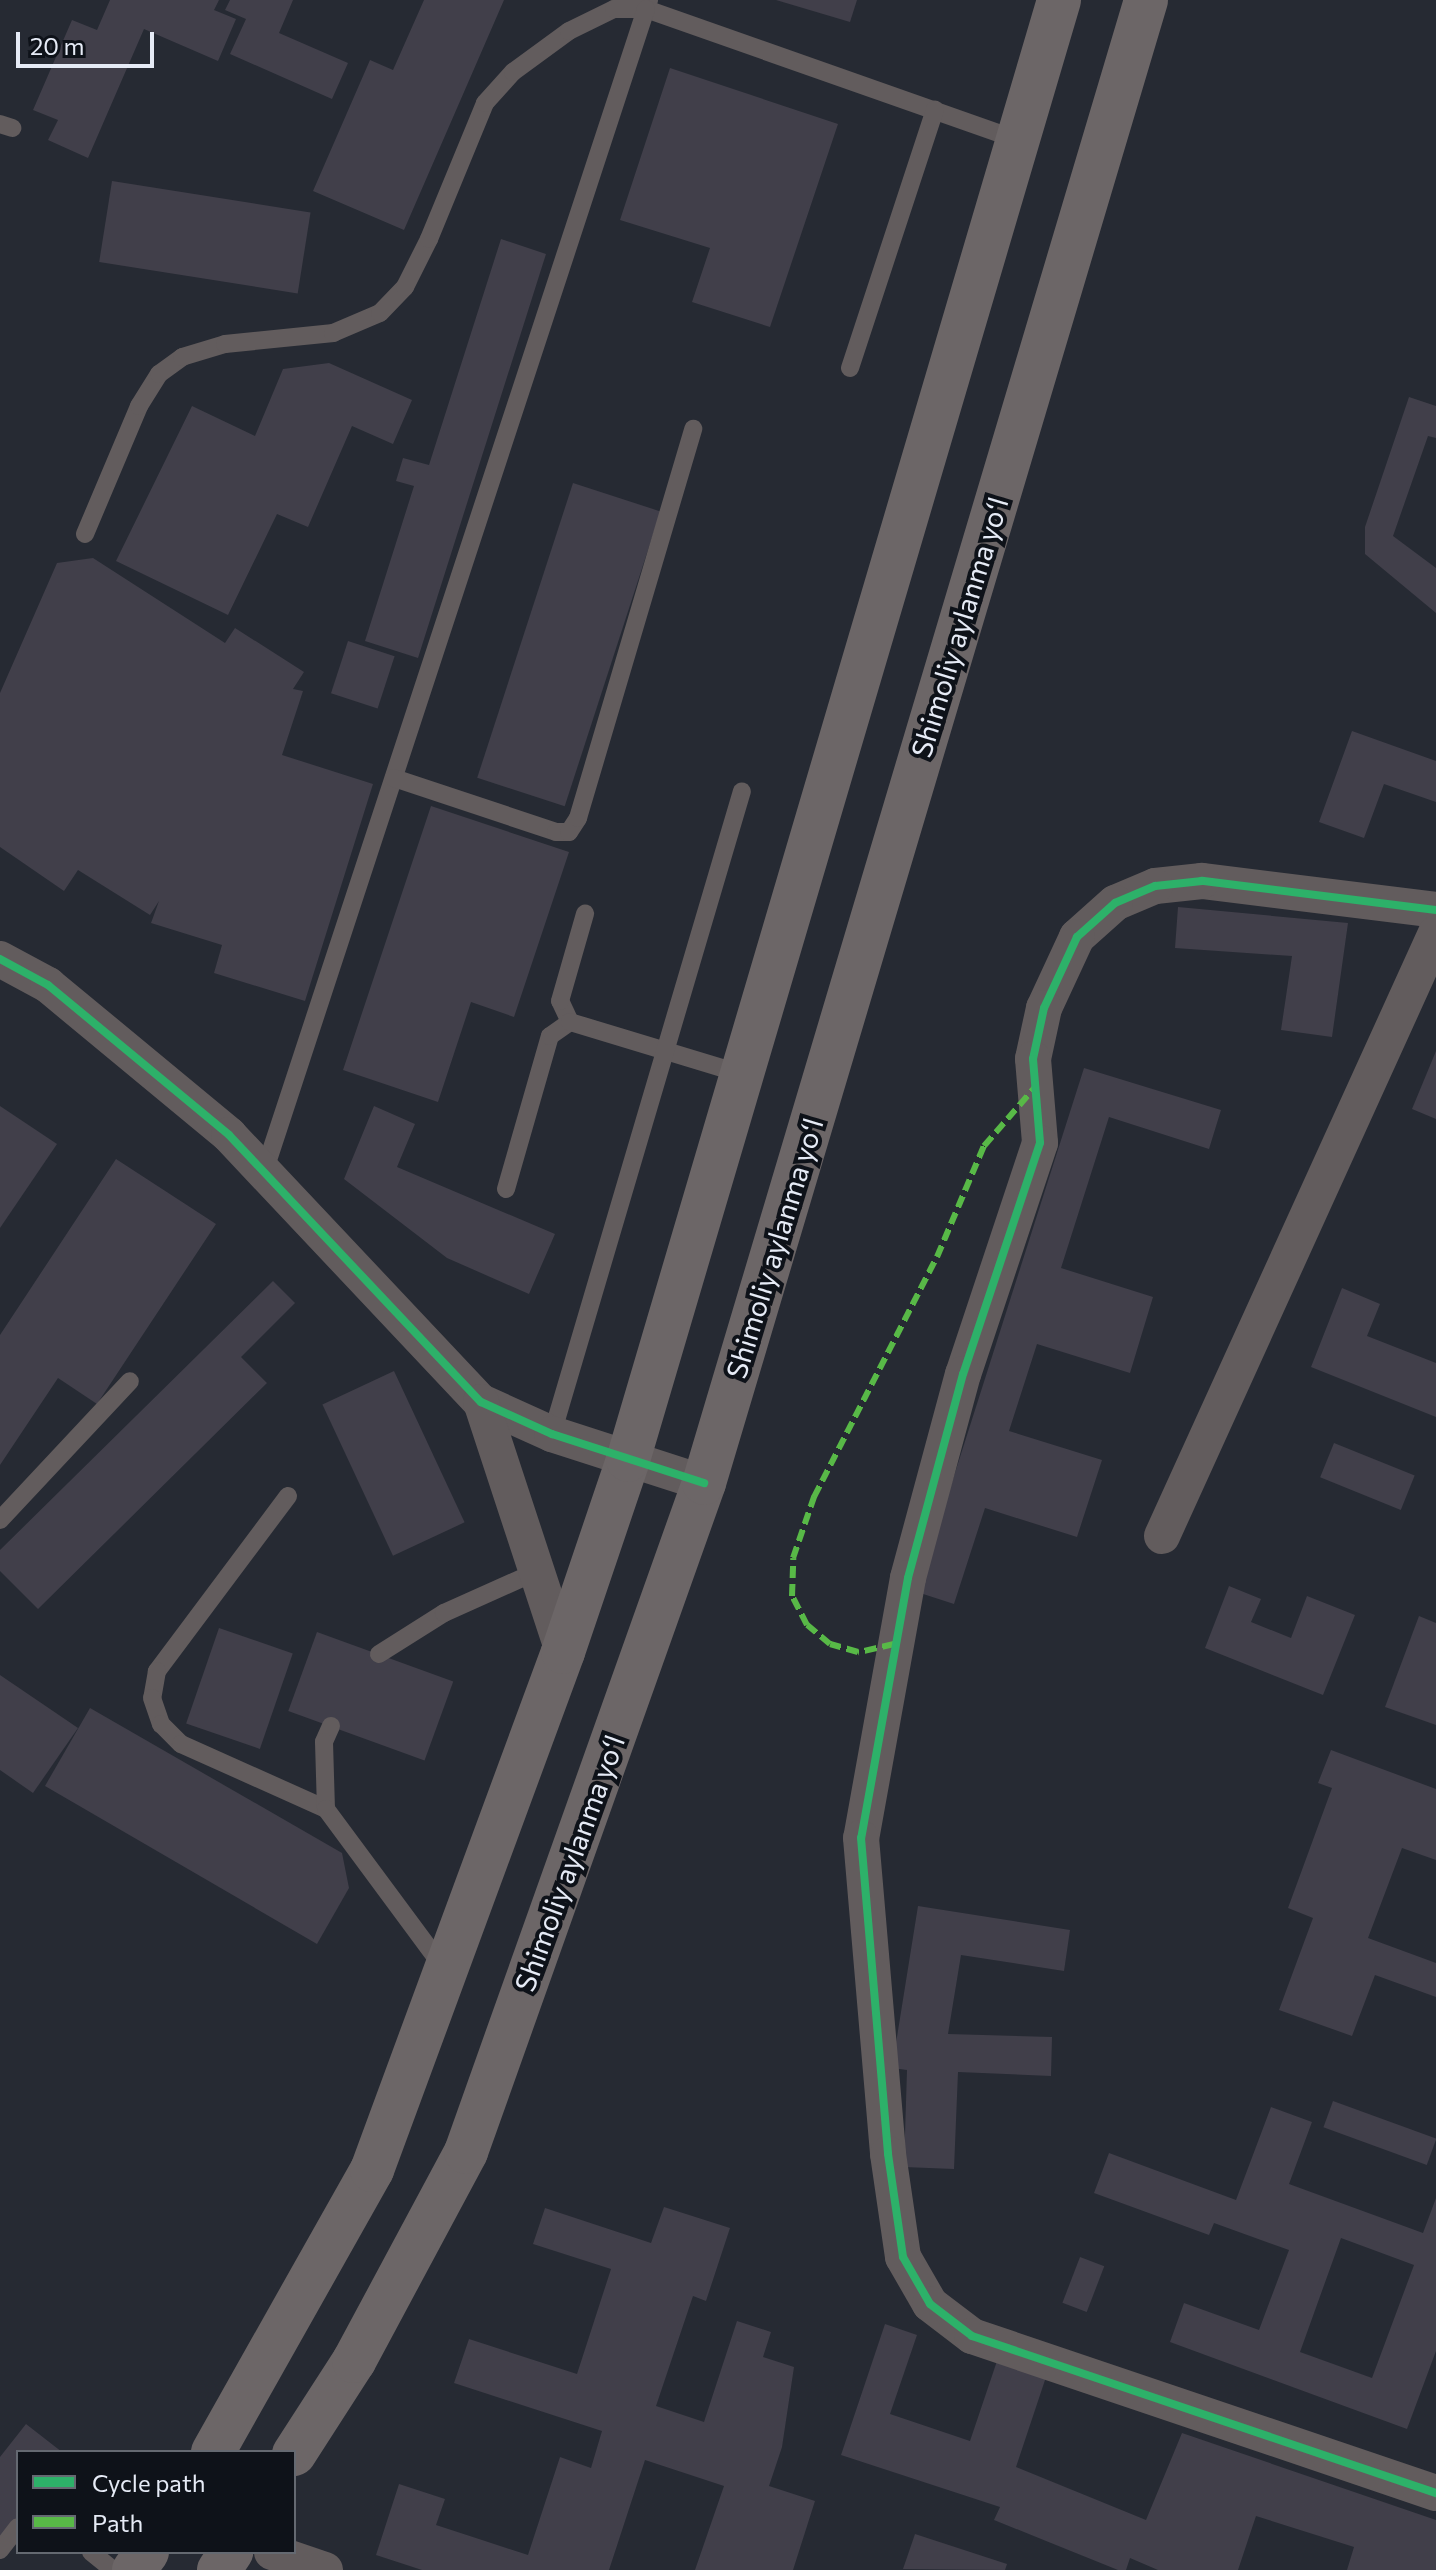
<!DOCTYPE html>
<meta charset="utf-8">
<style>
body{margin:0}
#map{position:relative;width:1436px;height:2570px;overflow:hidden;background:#262a33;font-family:Commissioner,sans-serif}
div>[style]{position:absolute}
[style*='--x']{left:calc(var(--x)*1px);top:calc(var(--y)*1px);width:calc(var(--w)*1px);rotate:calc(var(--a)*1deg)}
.building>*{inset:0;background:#413f4a;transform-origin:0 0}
.service>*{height:18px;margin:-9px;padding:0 9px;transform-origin:9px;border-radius:9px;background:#625c5d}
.minor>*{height:36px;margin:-18px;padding:0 18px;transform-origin:18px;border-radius:18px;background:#625c5d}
.primary>*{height:44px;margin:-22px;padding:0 22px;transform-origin:22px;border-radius:22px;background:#6c6667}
.quiet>*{height:6px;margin-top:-3px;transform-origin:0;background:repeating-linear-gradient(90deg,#58b947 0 12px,transparent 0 18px)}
.cycleway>*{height:8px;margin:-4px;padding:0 4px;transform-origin:4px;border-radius:4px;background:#2db169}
span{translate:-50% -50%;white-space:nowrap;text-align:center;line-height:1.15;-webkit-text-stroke:8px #0e1219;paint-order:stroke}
.street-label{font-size:28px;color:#e6ebf6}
.legend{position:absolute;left:16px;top:2450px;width:280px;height:104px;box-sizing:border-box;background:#0e1219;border:2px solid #646971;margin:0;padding:10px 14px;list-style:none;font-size:24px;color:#e6ebf6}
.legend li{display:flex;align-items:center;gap:16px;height:40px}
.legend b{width:40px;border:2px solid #646971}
.scale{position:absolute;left:16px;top:32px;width:138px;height:36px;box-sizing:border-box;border:4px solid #e6ebf6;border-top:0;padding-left:10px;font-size:24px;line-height:28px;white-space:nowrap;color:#e6ebf6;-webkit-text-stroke:6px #0e1219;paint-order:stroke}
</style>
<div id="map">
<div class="building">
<div style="clip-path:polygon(110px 0,219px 0,214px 10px,236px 19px,218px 61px,144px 29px,88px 158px,48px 140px,58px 120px,33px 110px,72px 20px,97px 30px)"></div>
<div style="clip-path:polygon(230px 0,293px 0,279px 33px,348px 63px,332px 99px,230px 54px,246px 19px,225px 10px)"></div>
<div style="clip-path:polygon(424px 0,504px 0,404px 230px,313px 191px,370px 60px,393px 70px)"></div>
<div style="clip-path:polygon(776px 0,857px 0,850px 22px)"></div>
<div style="clip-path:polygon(670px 68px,838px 124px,770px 327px,692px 302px,710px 248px,620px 220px)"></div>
<div style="left:112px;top:181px;width:201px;height:82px;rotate:9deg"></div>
<div style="clip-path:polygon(501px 239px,546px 254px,418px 658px,365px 641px,414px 486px,396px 481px,403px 458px,429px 465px)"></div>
<div style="clip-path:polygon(329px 363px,412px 400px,393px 444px,352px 426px,308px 527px,277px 514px,228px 615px,116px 561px,192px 406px,255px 436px,283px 369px)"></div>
<div style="clip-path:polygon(1409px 397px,1436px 406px,1436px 438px,1428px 436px,1393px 536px,1436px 568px,1436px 613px,1365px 554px,1365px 527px)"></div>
<div style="left:573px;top:483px;width:92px;height:310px;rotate:18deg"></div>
<div style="clip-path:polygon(93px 558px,225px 643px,235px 628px,304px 672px,293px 689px,303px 691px,282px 755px,373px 784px,305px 1001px,214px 973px,222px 945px,151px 923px,159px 901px,150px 915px,78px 870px,64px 891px,0 847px,0 693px,57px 563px)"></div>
<div style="left:348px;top:641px;width:49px;height:55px;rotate:18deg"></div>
<div style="clip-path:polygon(1352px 731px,1436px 761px,1436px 802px,1384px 784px,1364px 838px,1319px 822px)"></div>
<div style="clip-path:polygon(431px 806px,569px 852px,514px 1017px,471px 1002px,438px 1102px,343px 1070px)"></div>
<div style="clip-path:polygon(1178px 907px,1348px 923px,1332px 1037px,1281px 1030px,1292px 956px,1175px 948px)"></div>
<div style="clip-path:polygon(1436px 1051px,1436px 1119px,1412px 1109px)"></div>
<div style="clip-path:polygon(1084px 1068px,1221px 1110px,1209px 1149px,1109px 1117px,1061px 1268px,1153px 1297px,1130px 1373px,1037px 1344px,1009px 1431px,1102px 1460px,1077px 1537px,985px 1508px,954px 1604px,917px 1592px)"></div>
<div style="clip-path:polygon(0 1106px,57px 1144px,0 1228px)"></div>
<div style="clip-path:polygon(374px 1106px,415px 1124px,397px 1167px,555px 1234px,529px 1294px,447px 1258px,344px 1179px)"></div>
<div style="clip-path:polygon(116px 1159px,216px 1224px,97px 1404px,58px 1378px,0 1465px,0 1335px)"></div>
<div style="clip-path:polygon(273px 1281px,295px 1303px,241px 1357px,267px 1383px,38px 1609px,0 1571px,0 1550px)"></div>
<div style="clip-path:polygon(1342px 1288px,1380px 1304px,1367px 1336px,1436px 1363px,1436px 1417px,1311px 1367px)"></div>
<div style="left:394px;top:1371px;width:167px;height:79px;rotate:65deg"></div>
<div style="left:1334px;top:1443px;width:87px;height:37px;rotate:22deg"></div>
<div style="clip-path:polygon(1229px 1586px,1261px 1599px,1251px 1622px,1291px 1638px,1307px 1596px,1355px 1615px,1323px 1695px,1205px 1648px)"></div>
<div style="clip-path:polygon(1419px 1616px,1436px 1623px,1436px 1725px,1385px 1707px)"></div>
<div style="left:219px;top:1628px;width:78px;height:101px;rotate:19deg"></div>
<div style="left:317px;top:1632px;width:145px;height:84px;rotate:20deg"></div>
<div style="clip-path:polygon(0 1675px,78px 1728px,33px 1793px,0 1770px)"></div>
<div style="clip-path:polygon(90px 1708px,342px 1853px,349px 1888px,317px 1944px,45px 1786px)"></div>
<div style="clip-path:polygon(1331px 1750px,1436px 1789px,1436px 1860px,1402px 1848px,1368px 1938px,1436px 1963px,1436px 1997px,1375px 1975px,1352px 2036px,1279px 2010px,1313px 1918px,1288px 1908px,1332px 1788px,1318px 1783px)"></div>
<div style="clip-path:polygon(918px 1906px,1070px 1930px,1064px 1971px,961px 1955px,948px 2034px,1052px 2037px,1051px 2076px,958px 2072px,954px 2169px,904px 2167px,907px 2070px,892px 2068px)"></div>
<div style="left:1333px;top:2101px;width:110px;height:28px;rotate:20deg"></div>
<div style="clip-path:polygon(evenodd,1271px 2107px,1312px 2122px,1289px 2184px,1423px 2233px,1436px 2198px,1436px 2351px,1407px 2429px,1170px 2342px,1184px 2303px,1259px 2330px,1289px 2250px,1214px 2223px,1209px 2235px,1094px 2193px,1109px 2153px,1236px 2200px,1271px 2107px,1341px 2238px,1414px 2265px,1372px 2378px,1300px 2352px,1341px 2238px)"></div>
<div style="clip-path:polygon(664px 2207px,730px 2228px,706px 2301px,693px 2296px,656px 2406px,704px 2422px,737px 2321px,771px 2332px,763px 2357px,794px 2367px,782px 2447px,769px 2486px,815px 2501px,793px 2570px,695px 2570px,724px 2486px,645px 2460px,609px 2570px,422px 2570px,376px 2555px,399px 2484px,445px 2499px,436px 2525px,528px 2555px,560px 2457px,591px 2468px,602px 2431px,454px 2383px,469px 2339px,577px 2374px,611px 2269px,533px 2244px,545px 2208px,651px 2243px)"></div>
<div style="left:1080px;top:2257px;width:26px;height:49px;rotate:21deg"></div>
<div style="clip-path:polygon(885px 2324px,917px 2335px,890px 2414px,970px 2441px,997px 2361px,1046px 2377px,1016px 2467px,1146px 2520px,1182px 2433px,1436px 2520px,1436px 2570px,1347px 2570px,1354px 2547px,1256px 2516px,1238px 2570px,1158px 2570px,1130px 2558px,1126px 2570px,1118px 2570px,994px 2520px,1000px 2507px,841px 2455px)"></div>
<div style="clip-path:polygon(26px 2424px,62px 2452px,18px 2452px,18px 2518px,0 2540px,0 2457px)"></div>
<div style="clip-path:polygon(915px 2534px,1007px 2564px,1005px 2570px,903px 2569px)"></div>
</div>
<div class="service">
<div style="--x:649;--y:0;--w:9;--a:108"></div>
<div style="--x:646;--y:9;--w:394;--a:19.4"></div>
<div style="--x:0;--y:124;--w:13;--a:18"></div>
<div style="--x:850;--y:368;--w:272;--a:-71.8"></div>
<div style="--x:85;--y:534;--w:139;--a:-67.1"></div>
<div style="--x:139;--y:406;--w:38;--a:-58"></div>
<div style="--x:159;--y:374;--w:29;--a:-36"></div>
<div style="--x:182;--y:357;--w:45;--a:-16.8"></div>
<div style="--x:225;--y:344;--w:109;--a:-5.8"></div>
<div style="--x:333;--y:333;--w:51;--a:-23.1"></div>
<div style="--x:380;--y:313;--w:36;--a:-46"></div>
<div style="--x:405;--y:287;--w:54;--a:-63.4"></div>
<div style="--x:429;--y:239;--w:147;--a:-67.6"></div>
<div style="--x:485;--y:103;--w:42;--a:-47.9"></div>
<div style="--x:513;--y:72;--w:69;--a:-36.2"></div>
<div style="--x:569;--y:31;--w:50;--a:-26.1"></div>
<div style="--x:614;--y:9;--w:32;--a:0"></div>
<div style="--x:646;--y:9;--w:1224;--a:108.18"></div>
<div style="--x:394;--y:778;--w:171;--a:18.4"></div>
<div style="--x:556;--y:832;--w:13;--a:0"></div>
<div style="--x:569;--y:832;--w:17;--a:-57"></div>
<div style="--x:578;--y:818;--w:406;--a:-73.5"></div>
<div style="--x:570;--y:1022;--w:23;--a:-115"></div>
<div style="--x:560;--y:1001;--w:91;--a:-74"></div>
<div style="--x:506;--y:1189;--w:159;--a:-74"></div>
<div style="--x:550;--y:1036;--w:24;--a:-35"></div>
<div style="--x:570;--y:1022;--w:180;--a:16.8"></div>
<div style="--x:552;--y:1434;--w:670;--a:-73.54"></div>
<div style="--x:288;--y:1496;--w:219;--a:126.8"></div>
<div style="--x:157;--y:1671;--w:27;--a:100"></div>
<div style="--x:152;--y:1698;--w:28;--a:71"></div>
<div style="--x:161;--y:1724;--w:28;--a:45"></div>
<div style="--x:181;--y:1744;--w:159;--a:24.1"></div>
<div style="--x:0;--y:1520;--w:190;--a:-46.9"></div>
<div style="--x:379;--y:1654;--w:77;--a:-32.2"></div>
<div style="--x:444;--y:1613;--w:105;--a:-24.1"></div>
<div style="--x:331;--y:1726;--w:17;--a:114"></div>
<div style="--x:324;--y:1742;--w:67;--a:88.3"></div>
<div style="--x:326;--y:1809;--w:197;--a:53.5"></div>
<div style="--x:0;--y:2550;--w:29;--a:-52"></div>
<div style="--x:91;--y:2552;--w:28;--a:39"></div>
</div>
<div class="minor">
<div style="--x:1436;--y:910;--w:236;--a:-172.9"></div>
<div style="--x:1202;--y:881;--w:47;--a:173.9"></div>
<div style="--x:1155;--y:886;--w:43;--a:157"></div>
<div style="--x:1115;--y:903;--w:51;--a:138.2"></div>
<div style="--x:1077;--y:937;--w:78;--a:114.9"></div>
<div style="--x:1044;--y:1008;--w:52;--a:102.2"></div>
<div style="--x:1033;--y:1059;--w:84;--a:85.2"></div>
<div style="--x:1040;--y:1143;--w:243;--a:108.4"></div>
<div style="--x:963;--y:1374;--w:211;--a:105.1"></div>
<div style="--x:908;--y:1578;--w:264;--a:100.2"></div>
<div style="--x:861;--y:1838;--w:317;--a:85.1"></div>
<div style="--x:888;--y:2154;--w:104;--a:81.7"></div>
<div style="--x:903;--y:2257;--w:54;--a:60.1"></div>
<div style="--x:930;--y:2304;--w:53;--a:37.3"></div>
<div style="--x:972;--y:2336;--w:490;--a:18.7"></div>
<div style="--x:0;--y:959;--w:55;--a:28.4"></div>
<div style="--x:48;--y:985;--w:235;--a:39.6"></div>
<div style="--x:229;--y:1135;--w:367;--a:46.7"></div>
<div style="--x:481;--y:1402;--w:78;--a:24.3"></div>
<div style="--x:552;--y:1434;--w:160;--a:17.9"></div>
<div style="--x:481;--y:1402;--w:263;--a:71.8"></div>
<div style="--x:1162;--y:1536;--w:662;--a:-65.56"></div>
<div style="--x:272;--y:2552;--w:56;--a:18.8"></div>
</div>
<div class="primary">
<div style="--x:213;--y:2452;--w:324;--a:-60.6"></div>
<div style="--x:372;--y:2170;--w:552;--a:-69.76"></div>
<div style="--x:563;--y:1652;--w:203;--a:-71.3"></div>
<div style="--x:628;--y:1460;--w:1522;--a:-73.55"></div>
<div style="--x:294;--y:2454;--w:111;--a:-57.2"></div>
<div style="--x:354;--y:2361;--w:237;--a:-61.8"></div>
<div style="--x:466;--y:2152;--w:710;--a:-70.42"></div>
<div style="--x:704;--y:1483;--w:1547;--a:-73.4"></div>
<div style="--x:134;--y:2570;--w:22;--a:-54"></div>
<div style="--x:219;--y:2570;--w:22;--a:-56"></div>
</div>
<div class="quiet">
<div style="--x:894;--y:1644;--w:37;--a:167"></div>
<div style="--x:858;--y:1652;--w:29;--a:-164"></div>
<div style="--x:830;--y:1644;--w:30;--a:-140"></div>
<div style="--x:807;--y:1625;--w:33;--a:-117"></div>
<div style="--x:792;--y:1596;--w:38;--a:-88"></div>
<div style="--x:793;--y:1558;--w:65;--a:-71"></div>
<div style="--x:814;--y:1497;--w:270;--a:-62.9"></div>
<div style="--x:937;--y:1257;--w:121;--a:-67.1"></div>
<div style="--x:984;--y:1146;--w:79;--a:-49.1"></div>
</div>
<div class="cycleway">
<div style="--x:1436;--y:910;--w:236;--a:-172.9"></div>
<div style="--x:1202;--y:881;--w:47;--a:173.9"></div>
<div style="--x:1155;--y:886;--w:43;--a:157"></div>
<div style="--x:1115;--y:903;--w:51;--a:138.2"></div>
<div style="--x:1077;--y:937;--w:78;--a:114.9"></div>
<div style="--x:1044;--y:1008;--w:52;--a:102.2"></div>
<div style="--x:1033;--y:1059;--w:84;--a:85.2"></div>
<div style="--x:1040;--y:1143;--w:243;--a:108.4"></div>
<div style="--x:963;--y:1374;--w:211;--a:105.1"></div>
<div style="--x:908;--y:1578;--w:264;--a:100.2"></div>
<div style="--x:861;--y:1838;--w:317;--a:85.1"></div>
<div style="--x:888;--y:2154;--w:104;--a:81.7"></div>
<div style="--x:903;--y:2257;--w:54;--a:60.1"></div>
<div style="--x:930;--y:2304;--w:53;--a:37.3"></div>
<div style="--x:972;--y:2336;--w:490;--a:18.7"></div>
<div style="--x:0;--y:959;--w:55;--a:28.4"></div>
<div style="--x:48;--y:985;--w:235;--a:39.6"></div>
<div style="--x:229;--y:1135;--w:367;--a:46.7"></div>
<div style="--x:481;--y:1402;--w:78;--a:24.3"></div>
<div style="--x:552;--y:1434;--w:160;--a:17.9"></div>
</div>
<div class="street-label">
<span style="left:959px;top:627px;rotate:-73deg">Shimoliy aylanma yoʻl</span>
<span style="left:774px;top:1248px;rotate:-73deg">Shimoliy aylanma yoʻl</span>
<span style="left:569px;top:1863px;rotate:-70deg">Shimoliy aylanma yoʻl</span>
</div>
<ul class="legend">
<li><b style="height:10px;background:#2db169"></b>Cycle path</li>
<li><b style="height:10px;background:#58b947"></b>Path</li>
</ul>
<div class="scale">20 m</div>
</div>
